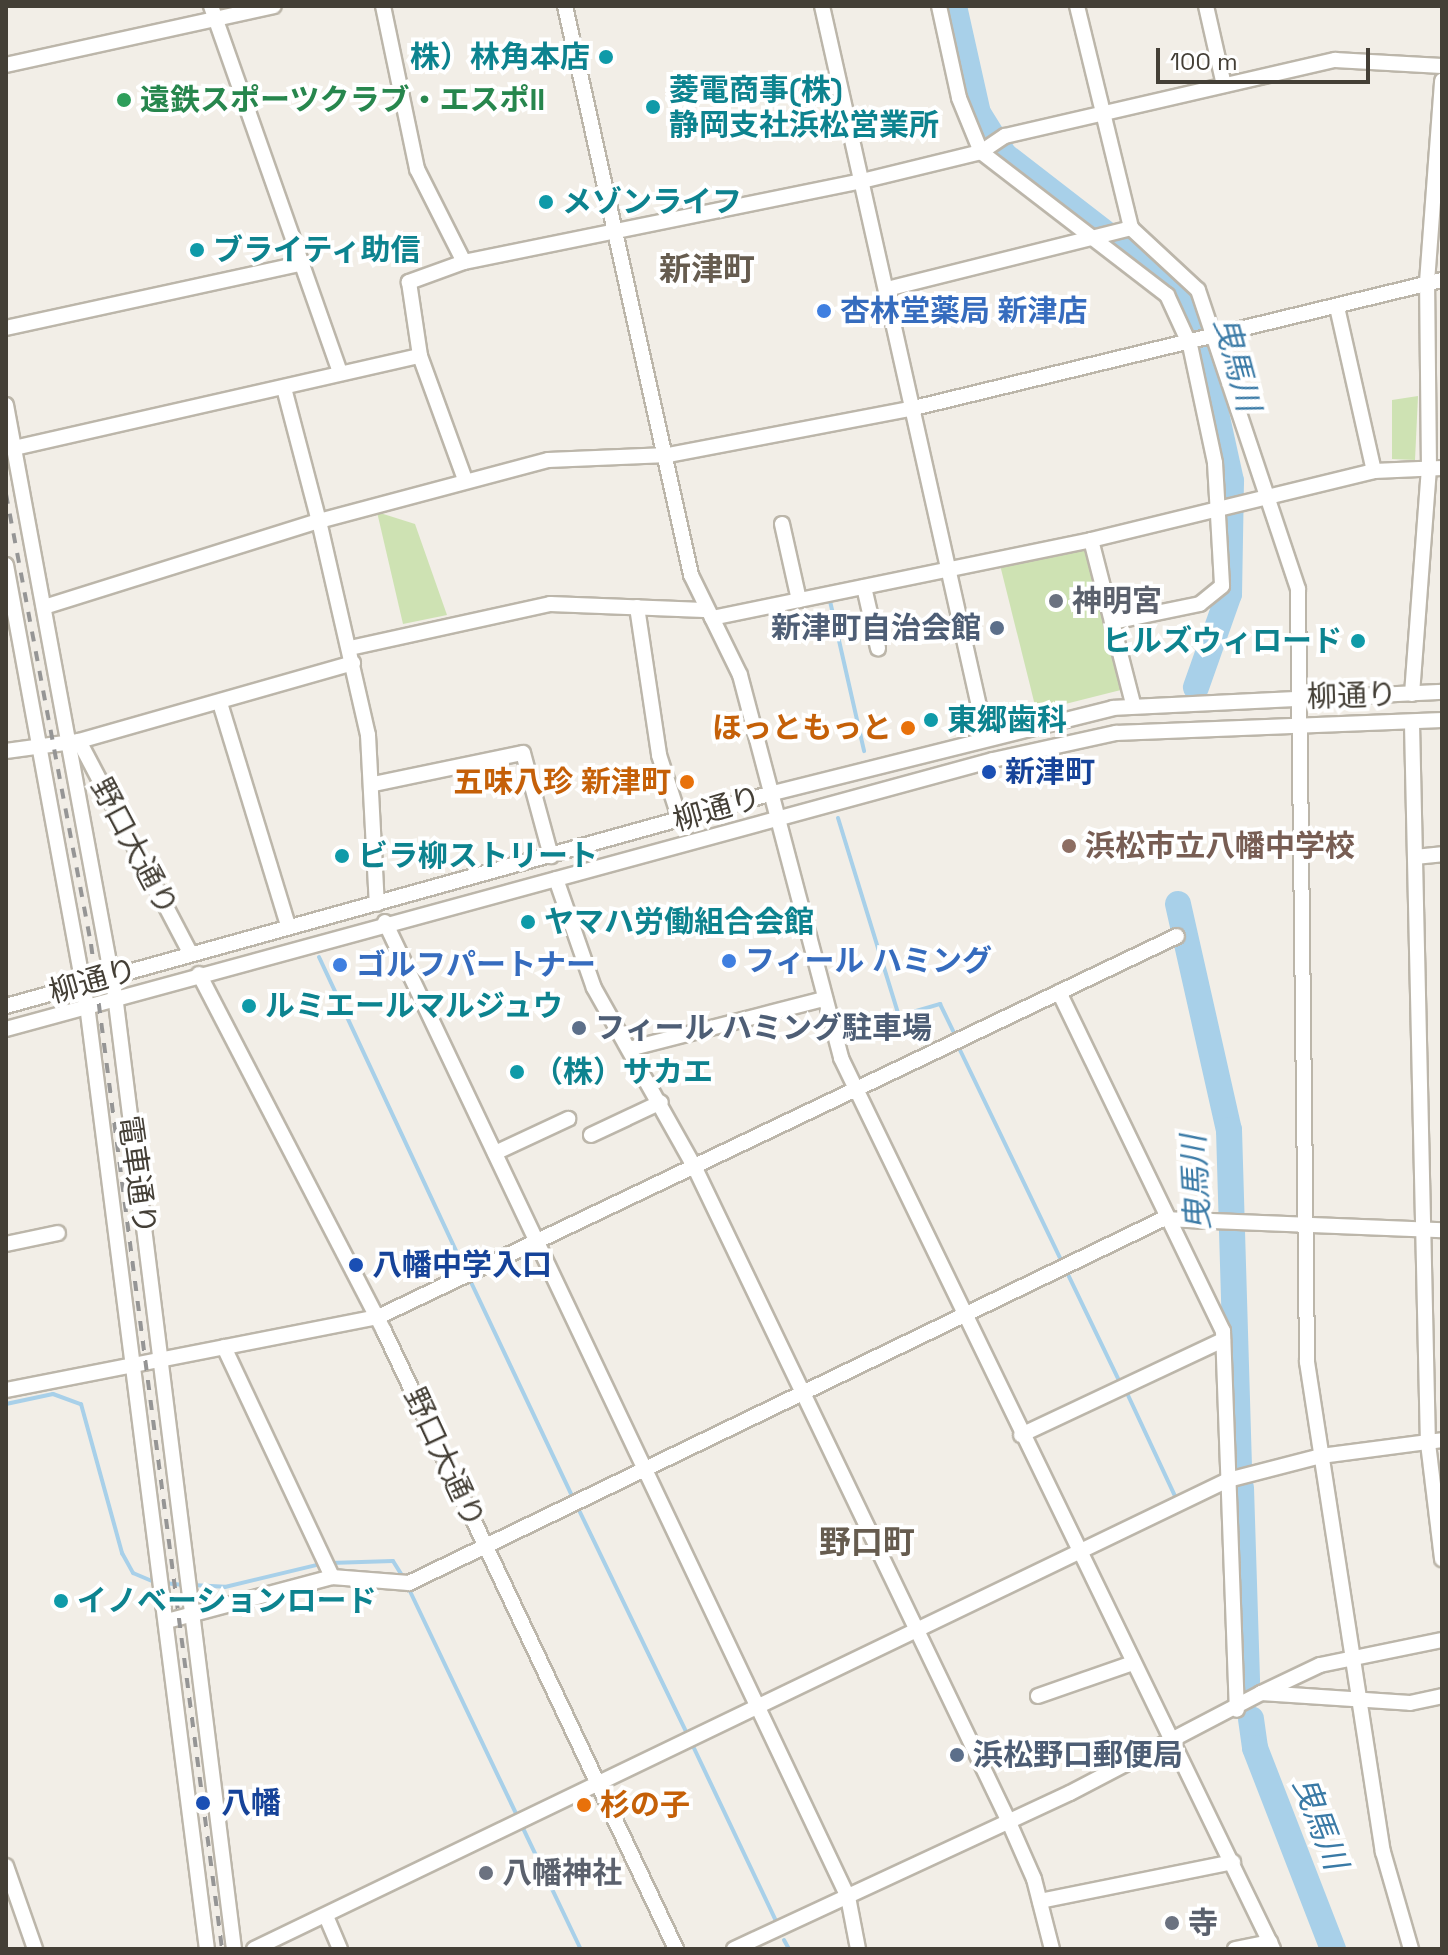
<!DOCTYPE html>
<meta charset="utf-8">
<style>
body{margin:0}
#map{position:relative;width:1448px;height:1955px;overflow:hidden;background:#f2eee7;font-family:"Space Grotesk","Noto Sans JP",sans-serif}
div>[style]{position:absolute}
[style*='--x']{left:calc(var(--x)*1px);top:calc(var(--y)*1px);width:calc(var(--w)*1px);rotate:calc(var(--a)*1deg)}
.green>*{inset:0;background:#cee2b3;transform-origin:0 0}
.stream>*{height:4px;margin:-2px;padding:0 2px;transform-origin:2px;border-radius:2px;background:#a8d0e9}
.river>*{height:26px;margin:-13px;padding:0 13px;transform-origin:13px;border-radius:13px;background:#a8d0e9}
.roads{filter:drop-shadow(2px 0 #bcb6aa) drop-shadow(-2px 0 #bcb6aa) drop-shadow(0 2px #bcb6aa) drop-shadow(0 -2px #bcb6aa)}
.minor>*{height:14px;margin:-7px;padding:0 7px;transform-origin:7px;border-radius:7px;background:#fff}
.rail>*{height:4px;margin-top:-2px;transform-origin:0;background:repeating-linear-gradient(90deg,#959595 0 10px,transparent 0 20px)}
.dots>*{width:22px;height:22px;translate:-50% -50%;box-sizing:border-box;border:4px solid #fff;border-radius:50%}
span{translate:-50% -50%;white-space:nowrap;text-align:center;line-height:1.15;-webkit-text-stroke:8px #fff;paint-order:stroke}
.culture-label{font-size:30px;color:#0d838f;font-weight:700}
.right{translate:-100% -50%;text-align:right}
.left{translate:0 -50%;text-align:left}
.leisure-label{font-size:30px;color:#27864d;font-weight:700}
.shop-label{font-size:30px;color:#366cbe;font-weight:700}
.worship-label{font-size:30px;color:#5b616d;font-weight:700}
.service-label{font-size:30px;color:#4e5e75;font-weight:700}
.street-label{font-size:30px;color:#443f36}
.food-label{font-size:30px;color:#c56008;font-weight:700}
.transit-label{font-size:30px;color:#164399;font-weight:700}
.education-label{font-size:30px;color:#785e54;font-weight:700}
.neighbourhood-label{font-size:32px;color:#665c4f;font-weight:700}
.water-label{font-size:32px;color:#3a7aa6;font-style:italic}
.frame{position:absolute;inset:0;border:8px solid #443f36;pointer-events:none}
.scale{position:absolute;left:1156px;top:48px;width:214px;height:36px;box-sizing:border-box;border:4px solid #443f36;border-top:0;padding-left:10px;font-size:24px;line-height:28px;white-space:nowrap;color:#443f36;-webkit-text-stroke:6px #fff;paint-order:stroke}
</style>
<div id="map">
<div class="green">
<div style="clip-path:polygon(1418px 396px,1415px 460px,1392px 459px,1392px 400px)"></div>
<div style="clip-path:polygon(377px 512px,415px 524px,447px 615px,403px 624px)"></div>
<div style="left:1087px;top:546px;width:148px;height:89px;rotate:76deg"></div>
</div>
<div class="stream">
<div style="--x:830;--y:601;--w:154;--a:77.2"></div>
<div style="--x:838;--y:818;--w:207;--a:72.9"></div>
<div style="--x:899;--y:1016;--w:43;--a:-16.3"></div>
<div style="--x:940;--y:1004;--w:32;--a:64"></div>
<div style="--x:319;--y:957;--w:345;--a:65"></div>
<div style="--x:959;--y:1048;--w:371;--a:64.3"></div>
<div style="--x:469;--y:1278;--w:243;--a:64.7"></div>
<div style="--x:1126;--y:1391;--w:116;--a:65"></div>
<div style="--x:6;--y:1404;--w:48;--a:-12"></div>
<div style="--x:53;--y:1394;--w:30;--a:20"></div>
<div style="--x:81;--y:1404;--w:155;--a:74.6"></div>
<div style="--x:122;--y:1553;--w:23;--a:61"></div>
<div style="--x:133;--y:1573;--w:25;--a:23"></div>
<div style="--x:577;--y:1506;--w:255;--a:64.2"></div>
<div style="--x:330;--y:1563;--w:63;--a:-1.8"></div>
<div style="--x:393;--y:1561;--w:19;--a:58"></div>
<div style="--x:164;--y:1583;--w:20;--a:6"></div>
<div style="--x:192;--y:1585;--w:33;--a:3"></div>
<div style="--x:225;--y:1587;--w:99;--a:-13.5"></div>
<div style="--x:407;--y:1585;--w:403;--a:64.5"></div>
<div style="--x:692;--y:1744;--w:196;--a:64.6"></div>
<div style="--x:784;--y:1940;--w:10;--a:61"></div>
</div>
<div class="river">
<div style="--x:954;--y:6;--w:110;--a:77.4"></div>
<div style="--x:978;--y:113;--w:49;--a:58.2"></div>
<div style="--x:1004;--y:155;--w:217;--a:37.7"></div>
<div style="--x:1176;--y:288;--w:48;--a:62.9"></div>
<div style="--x:1198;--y:331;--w:154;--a:77.6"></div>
<div style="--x:1231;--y:481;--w:113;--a:91"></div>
<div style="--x:1229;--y:594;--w:99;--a:109.5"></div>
<div style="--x:1178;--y:904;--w:232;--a:77.3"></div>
<div style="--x:1229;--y:1130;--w:334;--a:88.3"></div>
<div style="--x:1241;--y:1488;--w:193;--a:88.2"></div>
<div style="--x:1251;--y:1719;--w:29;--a:82"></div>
<div style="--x:1255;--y:1748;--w:216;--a:68.8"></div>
</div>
<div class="roads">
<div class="minor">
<div style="--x:211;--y:6;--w:389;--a:70.6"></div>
<div style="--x:383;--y:6;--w:167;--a:78.2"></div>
<div style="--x:417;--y:169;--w:104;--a:63.2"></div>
<div style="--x:464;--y:262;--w:59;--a:160"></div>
<div style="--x:409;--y:282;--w:75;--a:81.5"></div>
<div style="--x:420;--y:356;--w:129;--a:70"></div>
<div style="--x:565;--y:6;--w:583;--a:77.51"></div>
<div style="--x:691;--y:575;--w:111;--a:63.9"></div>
<div style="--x:740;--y:675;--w:396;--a:75.2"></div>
<div style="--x:841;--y:1058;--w:990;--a:64.13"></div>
<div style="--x:822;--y:6;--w:749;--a:77.36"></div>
<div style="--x:939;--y:6;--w:94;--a:77.7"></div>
<div style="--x:959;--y:98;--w:58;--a:67.8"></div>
<div style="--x:981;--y:152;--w:235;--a:37.6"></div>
<div style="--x:1167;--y:295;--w:55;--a:65.3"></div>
<div style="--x:1190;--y:345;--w:121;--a:78"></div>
<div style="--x:1215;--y:463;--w:123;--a:86.7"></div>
<div style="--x:1222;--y:586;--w:28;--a:141"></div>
<div style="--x:1200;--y:604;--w:90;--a:168.4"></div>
<div style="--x:1077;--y:6;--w:228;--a:76.3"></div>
<div style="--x:1131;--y:228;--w:91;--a:42.8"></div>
<div style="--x:1198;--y:290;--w:315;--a:71.5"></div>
<div style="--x:1298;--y:589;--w:773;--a:89.33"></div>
<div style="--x:1307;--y:1362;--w:496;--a:81.2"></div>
<div style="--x:1383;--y:1852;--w:101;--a:73.9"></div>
<div style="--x:1206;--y:6;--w:81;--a:77.2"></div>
<div style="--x:6;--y:65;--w:274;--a:-12.4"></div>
<div style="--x:464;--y:262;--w:406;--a:-11.5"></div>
<div style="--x:862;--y:181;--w:122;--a:-13.7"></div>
<div style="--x:981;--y:152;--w:29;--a:-34"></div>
<div style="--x:1005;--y:136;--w:339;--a:-13"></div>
<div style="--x:1335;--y:60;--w:107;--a:3.2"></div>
<div style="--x:887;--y:289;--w:252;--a:-14"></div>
<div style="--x:1337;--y:307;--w:168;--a:77.3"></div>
<div style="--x:6;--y:328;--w:304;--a:-12.3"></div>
<div style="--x:284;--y:388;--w:138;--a:75.3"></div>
<div style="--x:319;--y:521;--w:237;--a:-14.9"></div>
<div style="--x:548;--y:460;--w:120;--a:-2.4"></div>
<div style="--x:668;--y:455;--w:250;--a:-10.8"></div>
<div style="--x:914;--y:408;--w:543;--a:-13.63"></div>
<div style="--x:6;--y:405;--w:600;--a:79.53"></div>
<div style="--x:115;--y:995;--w:961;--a:82.89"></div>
<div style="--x:14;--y:448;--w:416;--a:-12.8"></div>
<div style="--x:782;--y:524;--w:78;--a:77.4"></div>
<div style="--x:1091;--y:540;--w:169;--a:75.6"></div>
<div style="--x:6;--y:565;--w:447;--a:79.6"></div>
<div style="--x:87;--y:1005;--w:952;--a:82.76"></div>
<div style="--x:864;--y:587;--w:63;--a:77.1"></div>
<div style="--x:44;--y:607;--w:288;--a:-17.4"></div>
<div style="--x:319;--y:521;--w:220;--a:77.1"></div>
<div style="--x:368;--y:735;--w:169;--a:87"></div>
<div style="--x:637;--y:607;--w:150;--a:81.5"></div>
<div style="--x:659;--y:755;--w:68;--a:72.1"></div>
<div style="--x:712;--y:618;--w:387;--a:-11.6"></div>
<div style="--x:1091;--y:540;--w:291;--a:-13.7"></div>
<div style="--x:1374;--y:471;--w:68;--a:-2.5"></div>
<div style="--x:350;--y:648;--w:205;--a:-12.4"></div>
<div style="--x:550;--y:604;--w:154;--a:2.2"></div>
<div style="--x:1412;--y:694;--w:227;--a:-85.7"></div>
<div style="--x:1429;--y:468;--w:186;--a:-90.6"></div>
<div style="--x:1427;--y:282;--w:202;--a:-85.7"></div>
<div style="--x:220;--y:703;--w:232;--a:73"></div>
<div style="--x:1412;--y:724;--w:719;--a:88.73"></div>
<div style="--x:1428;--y:1443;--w:117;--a:83.1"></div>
<div style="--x:79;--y:741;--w:238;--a:62.3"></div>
<div style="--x:6;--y:751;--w:74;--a:-7.8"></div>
<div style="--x:79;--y:741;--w:285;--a:-15.9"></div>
<div style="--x:374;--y:784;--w:152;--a:-11.8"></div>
<div style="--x:523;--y:753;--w:107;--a:74.8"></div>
<div style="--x:1415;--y:857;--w:27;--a:-6"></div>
<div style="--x:556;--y:879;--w:115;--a:70.8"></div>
<div style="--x:594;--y:988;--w:204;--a:60.7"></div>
<div style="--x:694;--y:1166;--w:725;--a:64.35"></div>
<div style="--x:1008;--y:1820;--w:64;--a:66.2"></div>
<div style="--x:1034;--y:1879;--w:72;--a:75.6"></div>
<div style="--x:385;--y:922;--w:1079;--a:64.6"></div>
<div style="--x:848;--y:1897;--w:53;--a:79.1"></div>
<div style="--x:199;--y:974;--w:402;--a:62.6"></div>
<div style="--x:384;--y:1331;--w:684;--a:64.71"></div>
<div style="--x:1059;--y:992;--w:377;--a:64.2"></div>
<div style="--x:1223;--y:1331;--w:379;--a:87.9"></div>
<div style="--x:6;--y:1006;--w:796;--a:-15.52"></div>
<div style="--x:773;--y:793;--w:350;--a:-14"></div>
<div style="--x:1113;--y:708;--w:329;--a:-2.8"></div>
<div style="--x:6;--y:1029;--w:1023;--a:-15.25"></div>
<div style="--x:993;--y:760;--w:126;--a:-12.4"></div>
<div style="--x:1116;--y:733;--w:326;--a:-2.3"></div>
<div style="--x:629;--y:1049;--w:201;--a:-14.4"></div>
<div style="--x:591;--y:1135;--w:77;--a:-25.2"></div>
<div style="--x:495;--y:1153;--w:81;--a:-25"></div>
<div style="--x:6;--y:1244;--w:53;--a:-11.9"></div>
<div style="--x:224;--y:1347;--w:254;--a:64.8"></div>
<div style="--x:6;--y:1390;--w:379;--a:-11.1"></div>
<div style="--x:378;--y:1317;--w:885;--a:-25.49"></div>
<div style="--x:1021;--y:1435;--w:223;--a:-25.2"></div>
<div style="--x:167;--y:1621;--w:171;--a:-14.9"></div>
<div style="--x:332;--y:1577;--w:77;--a:4.5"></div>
<div style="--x:409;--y:1583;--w:837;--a:-25.77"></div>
<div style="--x:1163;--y:1219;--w:279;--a:2.3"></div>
<div style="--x:1261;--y:1693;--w:65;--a:-25.4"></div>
<div style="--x:1320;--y:1665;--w:125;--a:-11.6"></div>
<div style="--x:1038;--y:1696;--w:97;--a:-19.2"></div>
<div style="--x:6;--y:1866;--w:88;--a:70.7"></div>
<div style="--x:1040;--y:1901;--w:197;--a:-11.4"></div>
<div style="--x:326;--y:1916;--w:36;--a:67"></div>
<div style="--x:254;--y:1949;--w:1081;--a:-25.71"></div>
<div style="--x:1228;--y:1480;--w:96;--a:-14.5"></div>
<div style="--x:1321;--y:1456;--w:122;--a:-7.5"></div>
<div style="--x:734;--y:1949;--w:370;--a:-24.9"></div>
<div style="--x:1070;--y:1793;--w:216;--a:-27.6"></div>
<div style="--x:1261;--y:1693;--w:149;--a:3.8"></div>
<div style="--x:1410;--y:1703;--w:33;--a:-12"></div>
<div style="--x:1235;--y:1949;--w:36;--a:-11"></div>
</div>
</div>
<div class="rail">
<div style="--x:6;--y:494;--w:458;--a:79.3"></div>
<div style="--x:91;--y:944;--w:1014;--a:82.57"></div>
</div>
<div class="dots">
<div style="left:606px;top:57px;background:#0f9aa8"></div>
<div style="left:124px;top:100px;background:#2e9e5b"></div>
<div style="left:653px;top:107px;background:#0f9aa8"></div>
<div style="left:546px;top:202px;background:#0f9aa8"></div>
<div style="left:197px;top:250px;background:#0f9aa8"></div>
<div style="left:824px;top:311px;background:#3f7fe0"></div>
<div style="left:1056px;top:601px;background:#6b7280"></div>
<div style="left:997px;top:628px;background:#5c6f8a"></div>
<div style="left:1358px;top:641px;background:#0f9aa8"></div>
<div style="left:931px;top:720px;background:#0f9aa8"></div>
<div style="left:908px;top:728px;background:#e8710a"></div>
<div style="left:989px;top:772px;background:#1a4fb4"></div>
<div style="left:687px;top:782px;background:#e8710a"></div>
<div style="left:1069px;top:846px;background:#8d6e63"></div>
<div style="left:342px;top:856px;background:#0f9aa8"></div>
<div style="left:528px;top:922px;background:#0f9aa8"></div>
<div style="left:729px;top:961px;background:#3f7fe0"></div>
<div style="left:340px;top:965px;background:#3f7fe0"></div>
<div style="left:249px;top:1006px;background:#0f9aa8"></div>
<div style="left:579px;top:1028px;background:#5c6f8a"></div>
<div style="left:517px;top:1072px;background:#0f9aa8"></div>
<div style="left:356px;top:1265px;background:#1a4fb4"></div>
<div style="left:61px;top:1601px;background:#0f9aa8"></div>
<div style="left:957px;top:1755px;background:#5c6f8a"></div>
<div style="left:203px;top:1803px;background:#1a4fb4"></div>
<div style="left:584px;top:1805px;background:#e8710a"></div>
<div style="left:486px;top:1873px;background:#6b7280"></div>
<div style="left:1172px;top:1923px;background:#6b7280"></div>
</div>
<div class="culture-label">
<span class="right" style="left:590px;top:57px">株）林角本店</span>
<span class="left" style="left:669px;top:107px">菱電商事(株)<br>静岡支社浜松営業所</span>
<span class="left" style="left:562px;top:202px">メゾンライフ</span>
<span class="left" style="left:213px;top:250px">ブライティ助信</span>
<span class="right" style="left:1342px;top:641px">ヒルズウィロード</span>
<span class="left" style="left:947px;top:720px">東郷歯科</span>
<span class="left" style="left:358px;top:856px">ビラ柳ストリート</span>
<span class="left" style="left:544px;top:922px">ヤマハ労働組合会館</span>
<span class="left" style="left:265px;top:1006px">ルミエールマルジュウ</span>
<span class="left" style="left:533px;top:1072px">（株）サカエ</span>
<span class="left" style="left:77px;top:1601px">イノベーションロード</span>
</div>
<div class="leisure-label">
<span class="left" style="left:140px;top:100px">遠鉄スポーツクラブ・エスポII</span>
</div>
<div class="shop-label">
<span class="left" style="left:840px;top:311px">杏林堂薬局 新津店</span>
<span class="left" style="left:745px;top:961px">フィール ハミング</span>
<span class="left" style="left:356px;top:965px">ゴルフパートナー</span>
</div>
<div class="worship-label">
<span class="left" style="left:1072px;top:601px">神明宮</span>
<span class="left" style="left:502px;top:1873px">八幡神社</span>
<span class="left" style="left:1188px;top:1923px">寺</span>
</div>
<div class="service-label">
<span class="right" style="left:981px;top:628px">新津町自治会館</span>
<span class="left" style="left:595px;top:1028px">フィール ハミング駐車場</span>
<span class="left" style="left:973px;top:1755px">浜松野口郵便局</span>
</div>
<div class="street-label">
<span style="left:1352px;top:696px;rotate:-2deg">柳通り</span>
<span style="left:717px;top:809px;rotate:-16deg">柳通り</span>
<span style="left:134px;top:847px;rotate:62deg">野口大通り</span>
<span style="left:93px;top:981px;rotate:-16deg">柳通り</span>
<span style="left:137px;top:1175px;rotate:82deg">電車通り</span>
<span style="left:444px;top:1458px;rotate:65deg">野口大通り</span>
</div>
<div class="food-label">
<span class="right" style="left:892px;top:728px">ほっともっと</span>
<span class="right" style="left:671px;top:782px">五味八珍 新津町</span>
<span class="left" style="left:600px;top:1805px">杉の子</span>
</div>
<div class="transit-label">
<span class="left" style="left:1005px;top:772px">新津町</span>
<span class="left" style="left:372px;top:1265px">八幡中学入口</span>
<span class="left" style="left:221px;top:1803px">八幡</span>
</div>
<div class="education-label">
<span class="left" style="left:1085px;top:846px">浜松市立八幡中学校</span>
</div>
<div class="neighbourhood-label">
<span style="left:707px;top:269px">新津町</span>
<span style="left:867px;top:1542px">野口町</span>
</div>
<div class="water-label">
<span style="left:1237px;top:364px;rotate:75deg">曳馬川</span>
<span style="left:1196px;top:1183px;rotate:-93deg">曳馬川</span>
<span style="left:1320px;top:1823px;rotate:69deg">曳馬川</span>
</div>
<div class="frame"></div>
<div class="scale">100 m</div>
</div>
